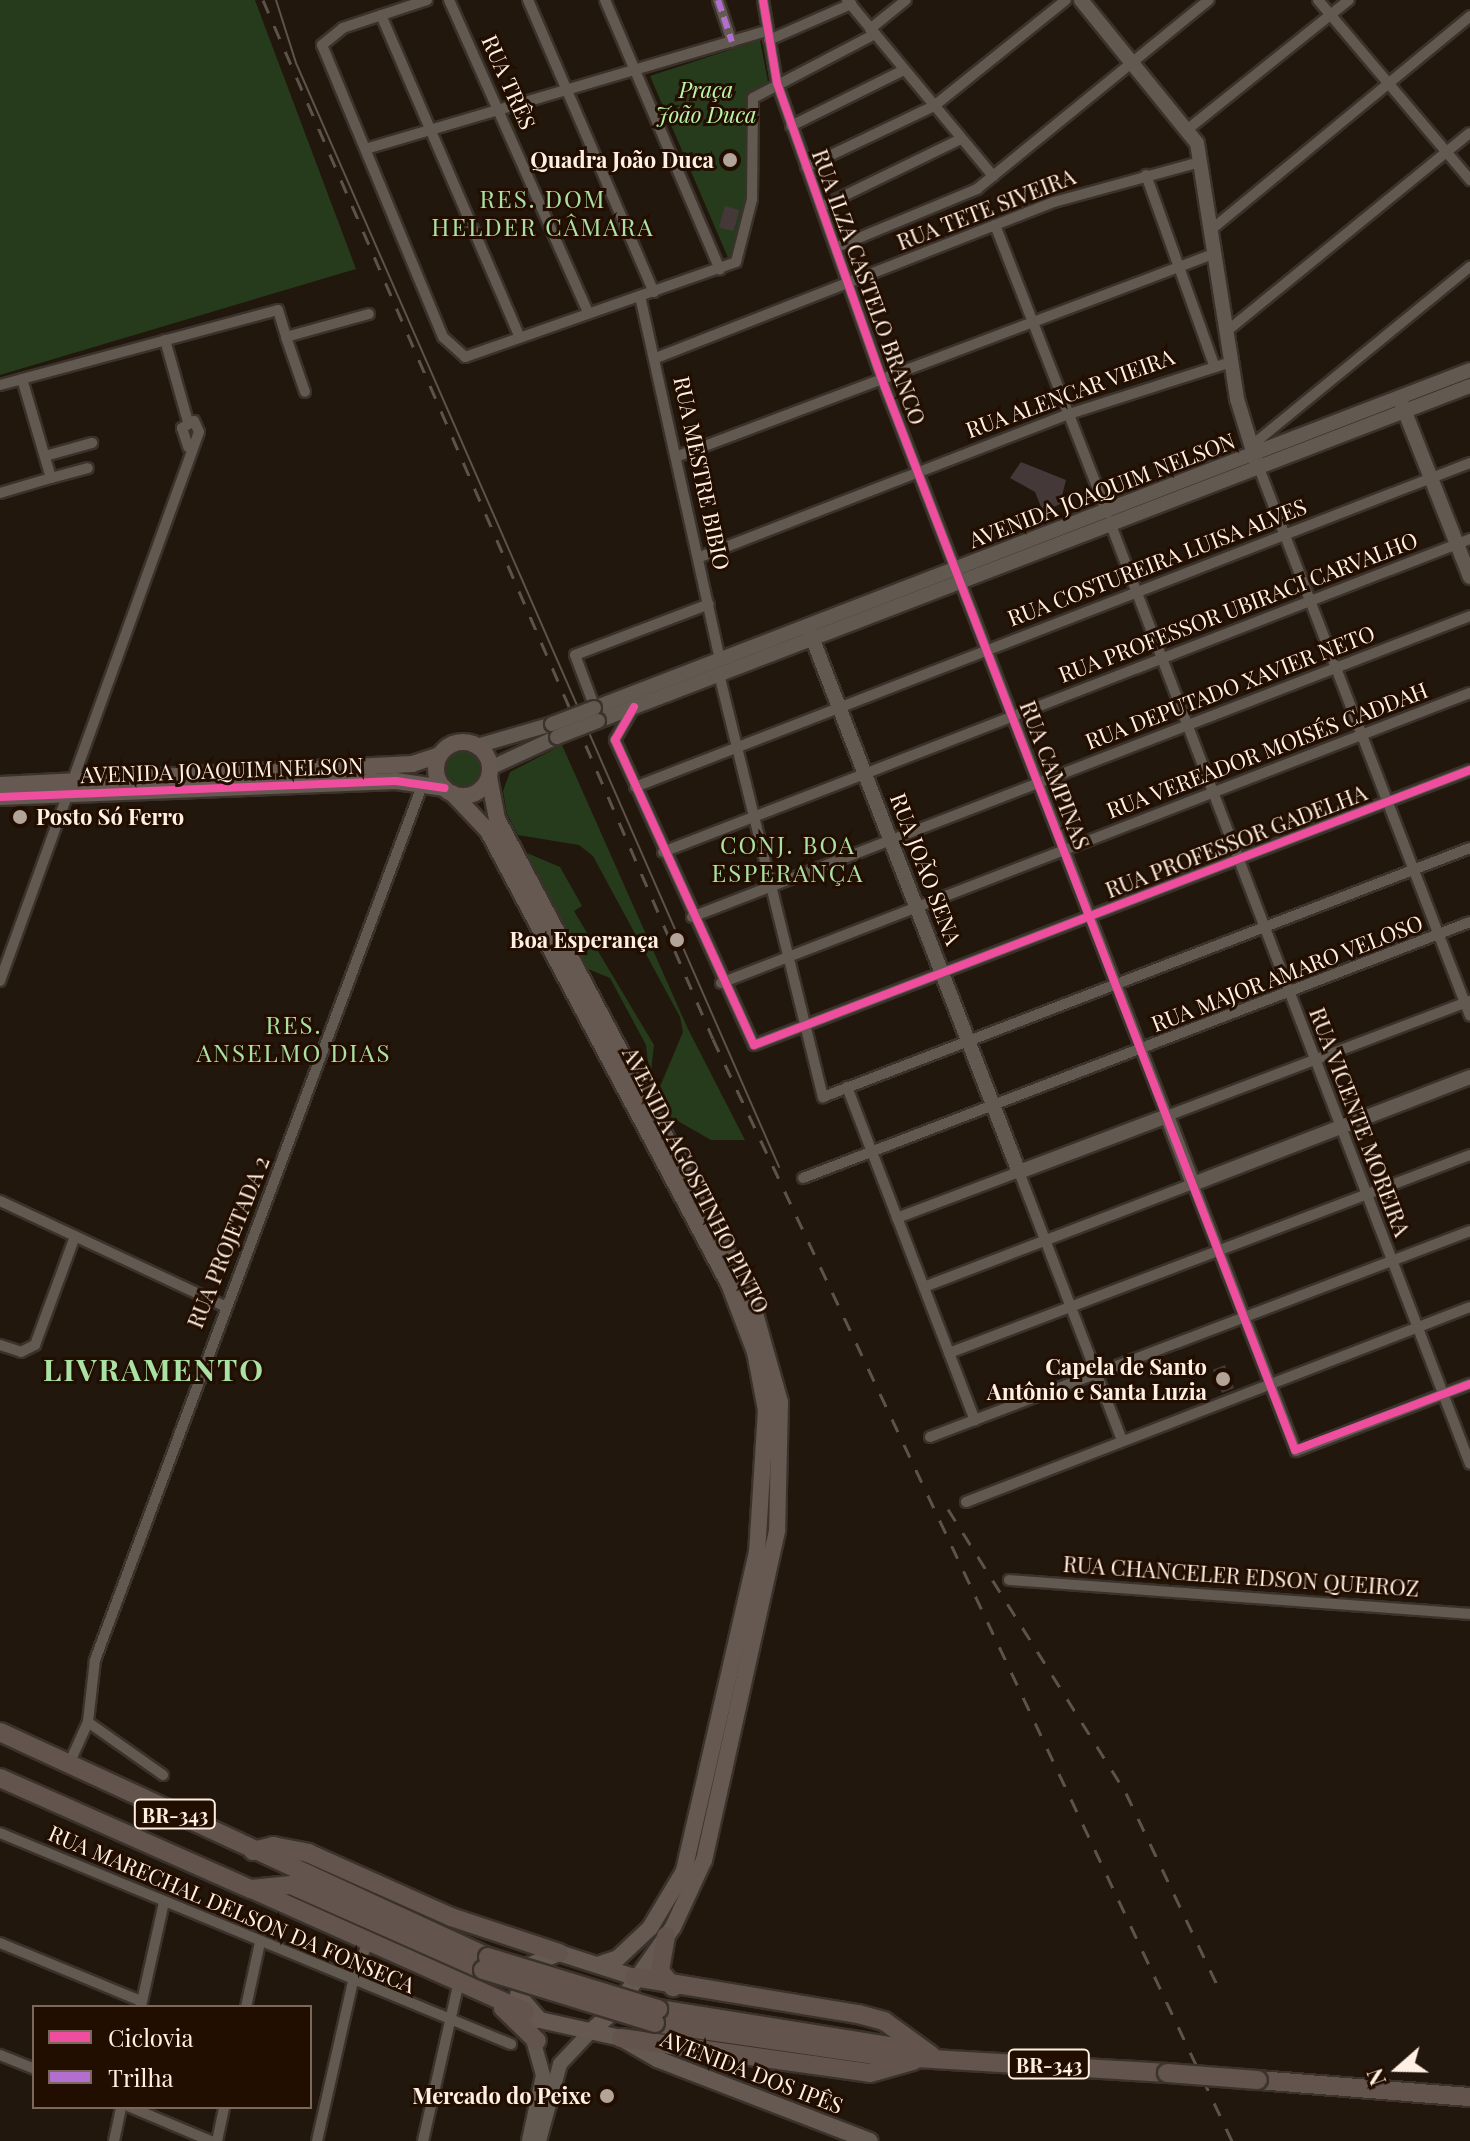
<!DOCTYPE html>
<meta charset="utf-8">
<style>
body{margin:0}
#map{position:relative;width:1470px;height:2141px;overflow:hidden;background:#22170c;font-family:"Playfair Display",serif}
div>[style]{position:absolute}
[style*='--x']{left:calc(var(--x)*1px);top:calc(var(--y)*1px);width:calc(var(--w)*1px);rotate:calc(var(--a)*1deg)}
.green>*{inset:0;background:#263a1c}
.round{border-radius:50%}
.building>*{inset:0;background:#443839;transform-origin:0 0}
.roads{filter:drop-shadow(2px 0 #3b322c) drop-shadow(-2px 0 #3b322c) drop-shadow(0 2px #3b322c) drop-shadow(0 -2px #3b322c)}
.street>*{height:10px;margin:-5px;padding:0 5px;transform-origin:5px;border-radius:5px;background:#625951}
.secondary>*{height:14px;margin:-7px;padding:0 7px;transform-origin:7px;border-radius:7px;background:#625951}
.primary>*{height:16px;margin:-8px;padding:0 8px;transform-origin:8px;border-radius:8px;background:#655952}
.primary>.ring{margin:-8px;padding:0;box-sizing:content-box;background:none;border:16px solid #655952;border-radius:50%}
.highway>*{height:18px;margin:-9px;padding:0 9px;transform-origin:9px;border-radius:9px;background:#63554e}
.tram>*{height:2px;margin:-1px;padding:0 1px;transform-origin:1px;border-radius:1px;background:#5d534a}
.rail>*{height:3px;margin-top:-1.5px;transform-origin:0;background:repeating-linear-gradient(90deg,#5d534a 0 14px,transparent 0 28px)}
.bridges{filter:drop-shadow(2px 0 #3b322c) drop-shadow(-2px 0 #3b322c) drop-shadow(0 2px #3b322c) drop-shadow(0 -2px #3b322c)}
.secondary-bridge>*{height:14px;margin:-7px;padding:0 7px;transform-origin:7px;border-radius:7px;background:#625951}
.highway-bridge>*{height:18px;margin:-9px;padding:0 9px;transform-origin:9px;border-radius:9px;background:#63554e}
.quiet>*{height:6px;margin-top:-3px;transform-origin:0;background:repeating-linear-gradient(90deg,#b36fd0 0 12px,transparent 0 18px)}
.cycleway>*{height:8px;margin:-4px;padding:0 4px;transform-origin:4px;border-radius:4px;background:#ef4d9e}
.dots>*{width:22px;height:22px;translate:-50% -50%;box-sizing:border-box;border:4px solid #220e00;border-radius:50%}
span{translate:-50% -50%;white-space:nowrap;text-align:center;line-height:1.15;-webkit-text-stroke:6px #220e00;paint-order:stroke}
.shield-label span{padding:2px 6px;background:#220e00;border:2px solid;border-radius:6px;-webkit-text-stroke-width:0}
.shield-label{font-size:20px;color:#fff0e3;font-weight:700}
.street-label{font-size:22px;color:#fff0e3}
.park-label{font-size:22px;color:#bcf7a9;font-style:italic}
.poi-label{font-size:22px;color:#fff0e3;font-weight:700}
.right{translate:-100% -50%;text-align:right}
.left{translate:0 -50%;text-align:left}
.neighbourhood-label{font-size:24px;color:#aae1a4;letter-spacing:2px}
.district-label{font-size:30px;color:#aae1a4;font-weight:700;letter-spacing:2px}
.legend{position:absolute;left:32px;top:2005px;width:280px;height:104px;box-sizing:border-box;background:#220e00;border:2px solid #7a685b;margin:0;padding:10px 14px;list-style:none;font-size:24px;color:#fff0e3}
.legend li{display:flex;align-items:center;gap:16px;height:40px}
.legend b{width:40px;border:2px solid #7a685b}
.north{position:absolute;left:1358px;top:2029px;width:80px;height:80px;-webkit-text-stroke:6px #220e00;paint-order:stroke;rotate:250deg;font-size:22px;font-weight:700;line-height:32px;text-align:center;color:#fff0e3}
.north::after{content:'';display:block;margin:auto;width:28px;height:36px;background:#fff0e3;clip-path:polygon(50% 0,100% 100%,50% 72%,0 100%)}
</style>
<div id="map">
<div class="green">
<div style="clip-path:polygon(0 0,255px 0,356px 269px,0 375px)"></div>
<div style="clip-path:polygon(760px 40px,768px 82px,747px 96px,746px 197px,729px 260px,650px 76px)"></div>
<div style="clip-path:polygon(562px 745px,688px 1029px,745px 1140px,711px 1140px,669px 1116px,656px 1096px,683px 1032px,680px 1017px,593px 856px,579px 845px,518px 835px,507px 814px,503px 791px,510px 772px)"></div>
<div class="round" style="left:441px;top:745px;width:46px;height:46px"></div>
<div style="clip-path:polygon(527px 853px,560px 867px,582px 906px,574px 911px,654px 1045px,650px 1081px,646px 1045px,610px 978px,588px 969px)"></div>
</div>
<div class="building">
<div style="left:725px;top:206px;width:15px;height:22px;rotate:16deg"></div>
<div style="clip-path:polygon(1021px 462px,1066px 480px,1060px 504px,1043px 512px,1035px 492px,1010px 478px)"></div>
<div style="left:1225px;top:1365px;width:25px;height:13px;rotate:69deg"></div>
</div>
<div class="roads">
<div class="street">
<div style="--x:427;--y:0;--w:89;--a:161.6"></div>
<div style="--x:343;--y:28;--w:27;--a:141"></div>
<div style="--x:322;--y:45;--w:316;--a:67.5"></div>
<div style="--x:443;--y:337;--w:30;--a:42"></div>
<div style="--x:465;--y:357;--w:287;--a:-19.3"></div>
<div style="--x:736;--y:262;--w:65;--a:-75.7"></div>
<div style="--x:752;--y:199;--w:101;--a:-89.4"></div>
<div style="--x:753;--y:98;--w:138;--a:-27.7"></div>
<div style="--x:449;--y:0;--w:342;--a:66"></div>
<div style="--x:528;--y:0;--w:318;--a:66.7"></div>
<div style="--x:605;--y:0;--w:293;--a:66.9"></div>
<div style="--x:718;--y:0;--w:44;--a:71.6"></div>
<div style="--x:763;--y:0;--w:84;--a:80.4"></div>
<div style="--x:777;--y:83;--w:312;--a:70.5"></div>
<div style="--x:881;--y:377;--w:792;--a:68.84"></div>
<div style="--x:1167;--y:1116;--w:324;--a:-20.8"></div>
<div style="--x:847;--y:0;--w:229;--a:50.3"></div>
<div style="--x:1318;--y:0;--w:236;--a:49.8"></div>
<div style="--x:381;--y:15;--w:351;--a:66.7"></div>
<div style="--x:870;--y:29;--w:46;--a:-38.9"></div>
<div style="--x:769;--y:40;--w:90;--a:-23.7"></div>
<div style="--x:791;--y:126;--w:126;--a:-26.4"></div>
<div style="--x:1188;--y:129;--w:206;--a:-38.7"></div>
<div style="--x:369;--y:148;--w:415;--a:-16.4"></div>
<div style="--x:806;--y:167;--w:142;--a:-25.5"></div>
<div style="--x:934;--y:106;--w:169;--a:-38.8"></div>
<div style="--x:1146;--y:175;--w:199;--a:70.3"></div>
<div style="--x:821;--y:207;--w:156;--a:-25.9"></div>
<div style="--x:995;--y:225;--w:309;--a:68.7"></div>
<div style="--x:1212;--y:229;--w:335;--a:-39.5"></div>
<div style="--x:837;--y:247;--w:152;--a:-22.5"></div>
<div style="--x:977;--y:189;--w:299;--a:-39.2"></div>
<div style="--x:640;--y:296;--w:372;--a:77.6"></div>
<div style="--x:1227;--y:331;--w:313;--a:-39.2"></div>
<div style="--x:286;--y:337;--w:58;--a:70.9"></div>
<div style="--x:165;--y:340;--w:85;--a:74.3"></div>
<div style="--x:656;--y:358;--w:427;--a:-21.4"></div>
<div style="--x:1054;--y:202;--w:151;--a:-15.3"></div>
<div style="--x:0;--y:385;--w:23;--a:-15"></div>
<div style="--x:1251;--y:446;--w:283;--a:-39.3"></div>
<div style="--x:681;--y:455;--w:572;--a:-20.69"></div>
<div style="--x:45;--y:456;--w:49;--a:-15.5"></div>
<div style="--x:1259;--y:468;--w:587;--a:68.94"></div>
<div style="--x:51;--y:478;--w:38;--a:-15"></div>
<div style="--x:0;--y:493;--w:53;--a:-16.4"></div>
<div style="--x:51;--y:478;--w:103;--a:-106.3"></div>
<div style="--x:22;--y:379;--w:265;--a:-15.1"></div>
<div style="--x:278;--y:310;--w:28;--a:73"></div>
<div style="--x:286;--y:337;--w:86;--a:-15.5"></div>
<div style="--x:1111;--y:525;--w:1005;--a:69.08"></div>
<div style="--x:700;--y:557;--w:393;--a:-21.2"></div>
<div style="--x:1066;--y:415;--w:173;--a:-17.8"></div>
<div style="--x:719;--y:674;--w:436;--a:76.2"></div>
<div style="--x:823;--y:1097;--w:693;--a:-21.05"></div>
<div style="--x:592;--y:700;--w:48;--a:-110.7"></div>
<div style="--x:575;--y:655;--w:143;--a:-20.8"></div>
<div style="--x:634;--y:707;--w:38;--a:120"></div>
<div style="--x:615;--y:740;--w:335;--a:65.5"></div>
<div style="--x:754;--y:1045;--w:767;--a:-21.01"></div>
<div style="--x:635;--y:787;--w:896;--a:-21.21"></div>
<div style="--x:663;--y:852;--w:866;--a:-21.2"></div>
<div style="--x:692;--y:917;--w:834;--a:-21.15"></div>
<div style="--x:0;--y:981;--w:584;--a:-70.08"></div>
<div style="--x:199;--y:432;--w:12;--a:-114"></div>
<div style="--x:194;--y:421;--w:14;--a:150"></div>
<div style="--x:182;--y:428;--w:20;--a:72"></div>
<div style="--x:721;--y:983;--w:803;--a:-21.17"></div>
<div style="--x:847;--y:1087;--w:357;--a:69"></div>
<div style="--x:803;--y:1178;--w:714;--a:-21"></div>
<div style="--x:0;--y:1201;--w:247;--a:25.1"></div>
<div style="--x:897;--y:1218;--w:130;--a:-20.7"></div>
<div style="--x:1019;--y:1172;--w:288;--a:69"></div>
<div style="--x:924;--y:1287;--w:288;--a:-21"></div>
<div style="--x:1193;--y:1184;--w:286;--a:68.9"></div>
<div style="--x:1296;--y:1451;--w:186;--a:-21.1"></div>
<div style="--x:0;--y:1345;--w:22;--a:18"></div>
<div style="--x:21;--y:1352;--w:16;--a:-27"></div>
<div style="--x:35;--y:1345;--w:116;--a:-69.8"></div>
<div style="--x:949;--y:1353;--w:557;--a:-20.81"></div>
<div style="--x:930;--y:1437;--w:578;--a:-20.88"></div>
<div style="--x:966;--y:1502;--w:540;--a:-21.15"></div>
<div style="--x:1009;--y:1580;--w:462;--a:4.2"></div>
<div style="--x:69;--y:1764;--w:46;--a:-65.7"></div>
<div style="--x:163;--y:1775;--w:92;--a:-144.8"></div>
<div style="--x:88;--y:1722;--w:62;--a:-83.6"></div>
<div style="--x:95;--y:1660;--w:936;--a:-69.49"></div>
<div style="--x:0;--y:1833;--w:553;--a:22.44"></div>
<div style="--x:0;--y:1943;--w:152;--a:22.4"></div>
<div style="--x:141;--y:2006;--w:107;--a:-77.5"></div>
<div style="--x:246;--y:2007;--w:66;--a:-77.8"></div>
<div style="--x:0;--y:2055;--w:37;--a:22"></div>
<div style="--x:130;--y:2107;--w:88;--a:22.8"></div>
<div style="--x:114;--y:2141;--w:35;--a:-78"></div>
<div style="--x:217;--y:2141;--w:35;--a:-78"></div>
<div style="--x:317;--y:2141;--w:164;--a:-77.3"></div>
<div style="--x:353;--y:1981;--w:42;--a:-69"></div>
<div style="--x:423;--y:2141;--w:164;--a:-77.3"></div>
</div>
<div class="secondary">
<div style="--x:1081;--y:0;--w:184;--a:51"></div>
<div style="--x:1197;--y:143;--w:259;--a:81.1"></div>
<div style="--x:1237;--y:399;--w:68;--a:72.9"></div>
<div style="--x:1401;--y:402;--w:188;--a:68.5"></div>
<div style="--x:808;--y:627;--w:584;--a:68.84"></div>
<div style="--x:1019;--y:1172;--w:158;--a:-20.7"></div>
<div style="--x:1167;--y:1116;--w:73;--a:69.1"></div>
<div style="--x:1193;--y:1184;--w:297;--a:-21.1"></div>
<div style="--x:594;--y:708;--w:939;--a:-21.1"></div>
<div style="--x:598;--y:721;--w:934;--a:-21.02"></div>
<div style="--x:477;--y:746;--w:78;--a:-16.3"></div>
<div style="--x:490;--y:768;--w:74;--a:-24.8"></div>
<div style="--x:525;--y:2011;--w:66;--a:74.3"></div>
<div style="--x:543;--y:2075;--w:67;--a:102"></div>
<div style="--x:539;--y:2141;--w:80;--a:-74.7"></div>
<div style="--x:560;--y:2064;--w:45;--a:-46.8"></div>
</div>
<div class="primary">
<div class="ring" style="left:436px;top:742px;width:38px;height:38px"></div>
<div style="--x:489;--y:777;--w:43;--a:79.2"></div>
<div style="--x:497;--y:819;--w:540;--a:62.06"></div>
<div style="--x:750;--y:1296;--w:110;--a:74.2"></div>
<div style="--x:780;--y:1402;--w:129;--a:91.3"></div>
<div style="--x:777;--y:1531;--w:337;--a:102.5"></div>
<div style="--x:704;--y:1860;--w:74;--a:114.8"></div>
<div style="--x:673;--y:1927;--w:103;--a:125.1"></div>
<div style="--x:614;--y:2011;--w:30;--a:139"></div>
<div style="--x:0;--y:785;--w:413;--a:-2.9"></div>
<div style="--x:412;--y:764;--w:29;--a:-18"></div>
<div style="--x:452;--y:793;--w:52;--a:46.5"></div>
<div style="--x:488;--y:831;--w:513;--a:61.99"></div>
<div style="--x:729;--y:1284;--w:73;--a:69.1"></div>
<div style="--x:755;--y:1352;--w:59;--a:79.3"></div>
<div style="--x:766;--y:1410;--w:142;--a:93.6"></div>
<div style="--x:757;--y:1552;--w:327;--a:102.9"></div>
<div style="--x:684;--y:1871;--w:66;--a:120.8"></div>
<div style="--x:650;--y:1928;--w:44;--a:136.8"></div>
<div style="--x:618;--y:1958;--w:21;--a:161"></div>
<div style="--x:0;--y:797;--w:396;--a:-2.3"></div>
<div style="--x:396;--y:781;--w:49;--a:8.3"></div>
<div style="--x:634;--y:1977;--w:79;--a:-162.3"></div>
<div style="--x:559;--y:1953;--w:39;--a:157"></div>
<div style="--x:523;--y:1968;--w:27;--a:100"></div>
<div style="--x:518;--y:1995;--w:33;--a:49"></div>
<div style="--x:540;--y:2020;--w:83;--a:12.5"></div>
<div style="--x:621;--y:2038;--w:42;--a:30.3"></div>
<div style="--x:657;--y:2059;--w:228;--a:21.1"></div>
</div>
<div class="highway">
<div style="--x:0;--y:1732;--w:537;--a:24.75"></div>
<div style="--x:0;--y:1778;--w:274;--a:23.9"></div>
<div style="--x:251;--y:1889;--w:40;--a:-5.7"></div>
<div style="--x:291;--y:1885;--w:210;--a:23.9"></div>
<div style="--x:253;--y:1851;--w:21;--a:-14"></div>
<div style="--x:273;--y:1846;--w:36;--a:11"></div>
<div style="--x:308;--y:1853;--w:157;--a:24.1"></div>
<div style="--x:451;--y:1917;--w:114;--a:18.4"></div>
<div style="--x:254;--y:1890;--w:297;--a:24.1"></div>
<div style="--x:666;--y:1936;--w:36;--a:100"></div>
<div style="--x:660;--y:1971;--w:21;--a:51"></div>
<div style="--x:634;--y:1977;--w:227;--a:9.4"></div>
<div style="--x:858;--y:2014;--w:27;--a:15"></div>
<div style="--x:884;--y:2021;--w:58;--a:35.9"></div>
<div style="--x:503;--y:2008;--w:47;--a:44.1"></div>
<div style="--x:658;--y:2009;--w:254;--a:9.1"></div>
<div style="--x:655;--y:2023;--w:229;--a:8.3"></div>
<div style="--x:882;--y:2056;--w:286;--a:3.4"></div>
<div style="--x:621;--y:2038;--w:251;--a:8"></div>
<div style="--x:870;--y:2073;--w:45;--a:-15.6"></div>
<div style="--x:1258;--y:2080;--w:213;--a:4.6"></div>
</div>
</div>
<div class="tram">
<div style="--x:276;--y:0;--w:66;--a:72.4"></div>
<div style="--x:296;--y:63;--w:1205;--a:66.37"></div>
</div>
<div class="rail">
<div style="--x:263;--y:0;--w:1132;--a:66.58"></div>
<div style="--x:713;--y:1039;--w:1218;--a:64.78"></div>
<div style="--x:948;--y:1509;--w:335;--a:57.9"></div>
<div style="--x:1126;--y:1793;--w:215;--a:64.6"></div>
</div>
<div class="bridges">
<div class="secondary-bridge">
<div style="--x:552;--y:724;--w:45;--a:-20.9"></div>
<div style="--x:557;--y:737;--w:44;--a:-21.3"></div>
</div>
<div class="highway-bridge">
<div style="--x:488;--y:1957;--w:178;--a:17"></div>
<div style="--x:483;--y:1970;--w:180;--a:17.1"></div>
<div style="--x:1167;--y:2073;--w:91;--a:4.4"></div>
</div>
</div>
<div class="quiet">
<div style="--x:718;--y:0;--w:44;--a:71.6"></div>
</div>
<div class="cycleway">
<div style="--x:763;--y:0;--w:84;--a:80.4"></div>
<div style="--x:777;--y:83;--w:312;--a:70.5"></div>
<div style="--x:881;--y:377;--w:1150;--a:68.9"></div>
<div style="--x:1295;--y:1450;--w:187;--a:-20.7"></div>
<div style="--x:634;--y:707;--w:38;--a:120"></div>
<div style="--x:615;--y:740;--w:335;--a:65.5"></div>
<div style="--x:754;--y:1045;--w:767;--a:-21.01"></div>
<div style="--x:0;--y:797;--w:396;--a:-2.3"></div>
<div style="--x:396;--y:781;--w:49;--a:8.3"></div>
</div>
<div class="dots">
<div style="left:730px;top:160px;background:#b2a498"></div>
<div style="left:20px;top:817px;background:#b2a498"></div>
<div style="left:677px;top:940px;background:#b2a498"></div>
<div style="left:1223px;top:1379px;background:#b2a498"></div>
<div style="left:607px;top:2096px;background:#b2a498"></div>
</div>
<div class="shield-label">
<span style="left:175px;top:1814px">BR-343</span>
<span style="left:1049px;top:2064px">BR-343</span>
</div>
<div class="street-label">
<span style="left:509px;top:82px;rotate:66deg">RUA TRÊS</span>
<span style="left:986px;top:209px;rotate:-21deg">RUA TETE SIVEIRA</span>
<span style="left:869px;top:287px;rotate:70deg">RUA ILZA CASTELO BRANCO</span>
<span style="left:1070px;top:393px;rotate:-20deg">RUA ALENCAR VIEIRA</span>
<span style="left:702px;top:473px;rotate:78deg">RUA MESTRE BIBIO</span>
<span style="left:1102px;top:490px;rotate:-21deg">AVENIDA JOAQUIM NELSON</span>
<span style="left:1157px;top:562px;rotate:-21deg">RUA COSTUREIRA LUISA ALVES</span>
<span style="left:1238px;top:607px;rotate:-21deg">RUA PROFESSOR UBIRACI CARVALHO</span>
<span style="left:1230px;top:687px;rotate:-21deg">RUA DEPUTADO XAVIER NETO</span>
<span style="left:1267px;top:750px;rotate:-21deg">RUA VEREADOR MOISÉS CADDAH</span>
<span style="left:222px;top:770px;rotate:-2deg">AVENIDA JOAQUIM NELSON</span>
<span style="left:1055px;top:775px;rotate:69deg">RUA CAMPINAS</span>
<span style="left:1236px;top:841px;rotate:-21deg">RUA PROFESSOR GADELHA</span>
<span style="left:926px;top:869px;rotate:69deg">RUA JOÃO SENA</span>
<span style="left:1287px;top:973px;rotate:-21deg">RUA MAJOR AMARO VELOSO</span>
<span style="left:1360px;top:1122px;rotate:69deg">RUA VICENTE MOREIRA</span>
<span style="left:696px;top:1180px;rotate:63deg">AVENIDA AGOSTINHO PINTO</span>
<span style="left:228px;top:1242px;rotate:-68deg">RUA PROJETADA 2</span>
<span style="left:1241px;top:1576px;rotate:4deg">RUA CHANCELER EDSON QUEIROZ</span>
<span style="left:232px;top:1909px;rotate:23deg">RUA MARECHAL DELSON DA FONSECA</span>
<span style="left:752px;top:2072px;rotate:21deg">AVENIDA DOS IPÊS</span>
</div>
<div class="park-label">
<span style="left:706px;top:102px">Praça<br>João Duca</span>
</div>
<div class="poi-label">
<span class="right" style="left:714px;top:160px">Quadra João Duca</span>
<span class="left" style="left:36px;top:817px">Posto Só Ferro</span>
<span class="right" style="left:659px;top:940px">Boa Esperança</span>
<span class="right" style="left:1207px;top:1379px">Capela de Santo<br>Antônio e Santa Luzia</span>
<span class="right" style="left:591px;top:2096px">Mercado do Peixe</span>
</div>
<div class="neighbourhood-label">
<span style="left:543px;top:213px">RES. DOM<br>HELDER CÂMARA</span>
<span style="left:788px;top:859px">CONJ. BOA<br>ESPERANÇA</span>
<span style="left:294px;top:1039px">RES.<br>ANSELMO DIAS</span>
</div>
<div class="district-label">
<span style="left:154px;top:1369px">LIVRAMENTO</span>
</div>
<ul class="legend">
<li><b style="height:10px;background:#ef4d9e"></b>Ciclovia</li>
<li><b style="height:10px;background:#b36fd0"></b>Trilha</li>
</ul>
<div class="north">N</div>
</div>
